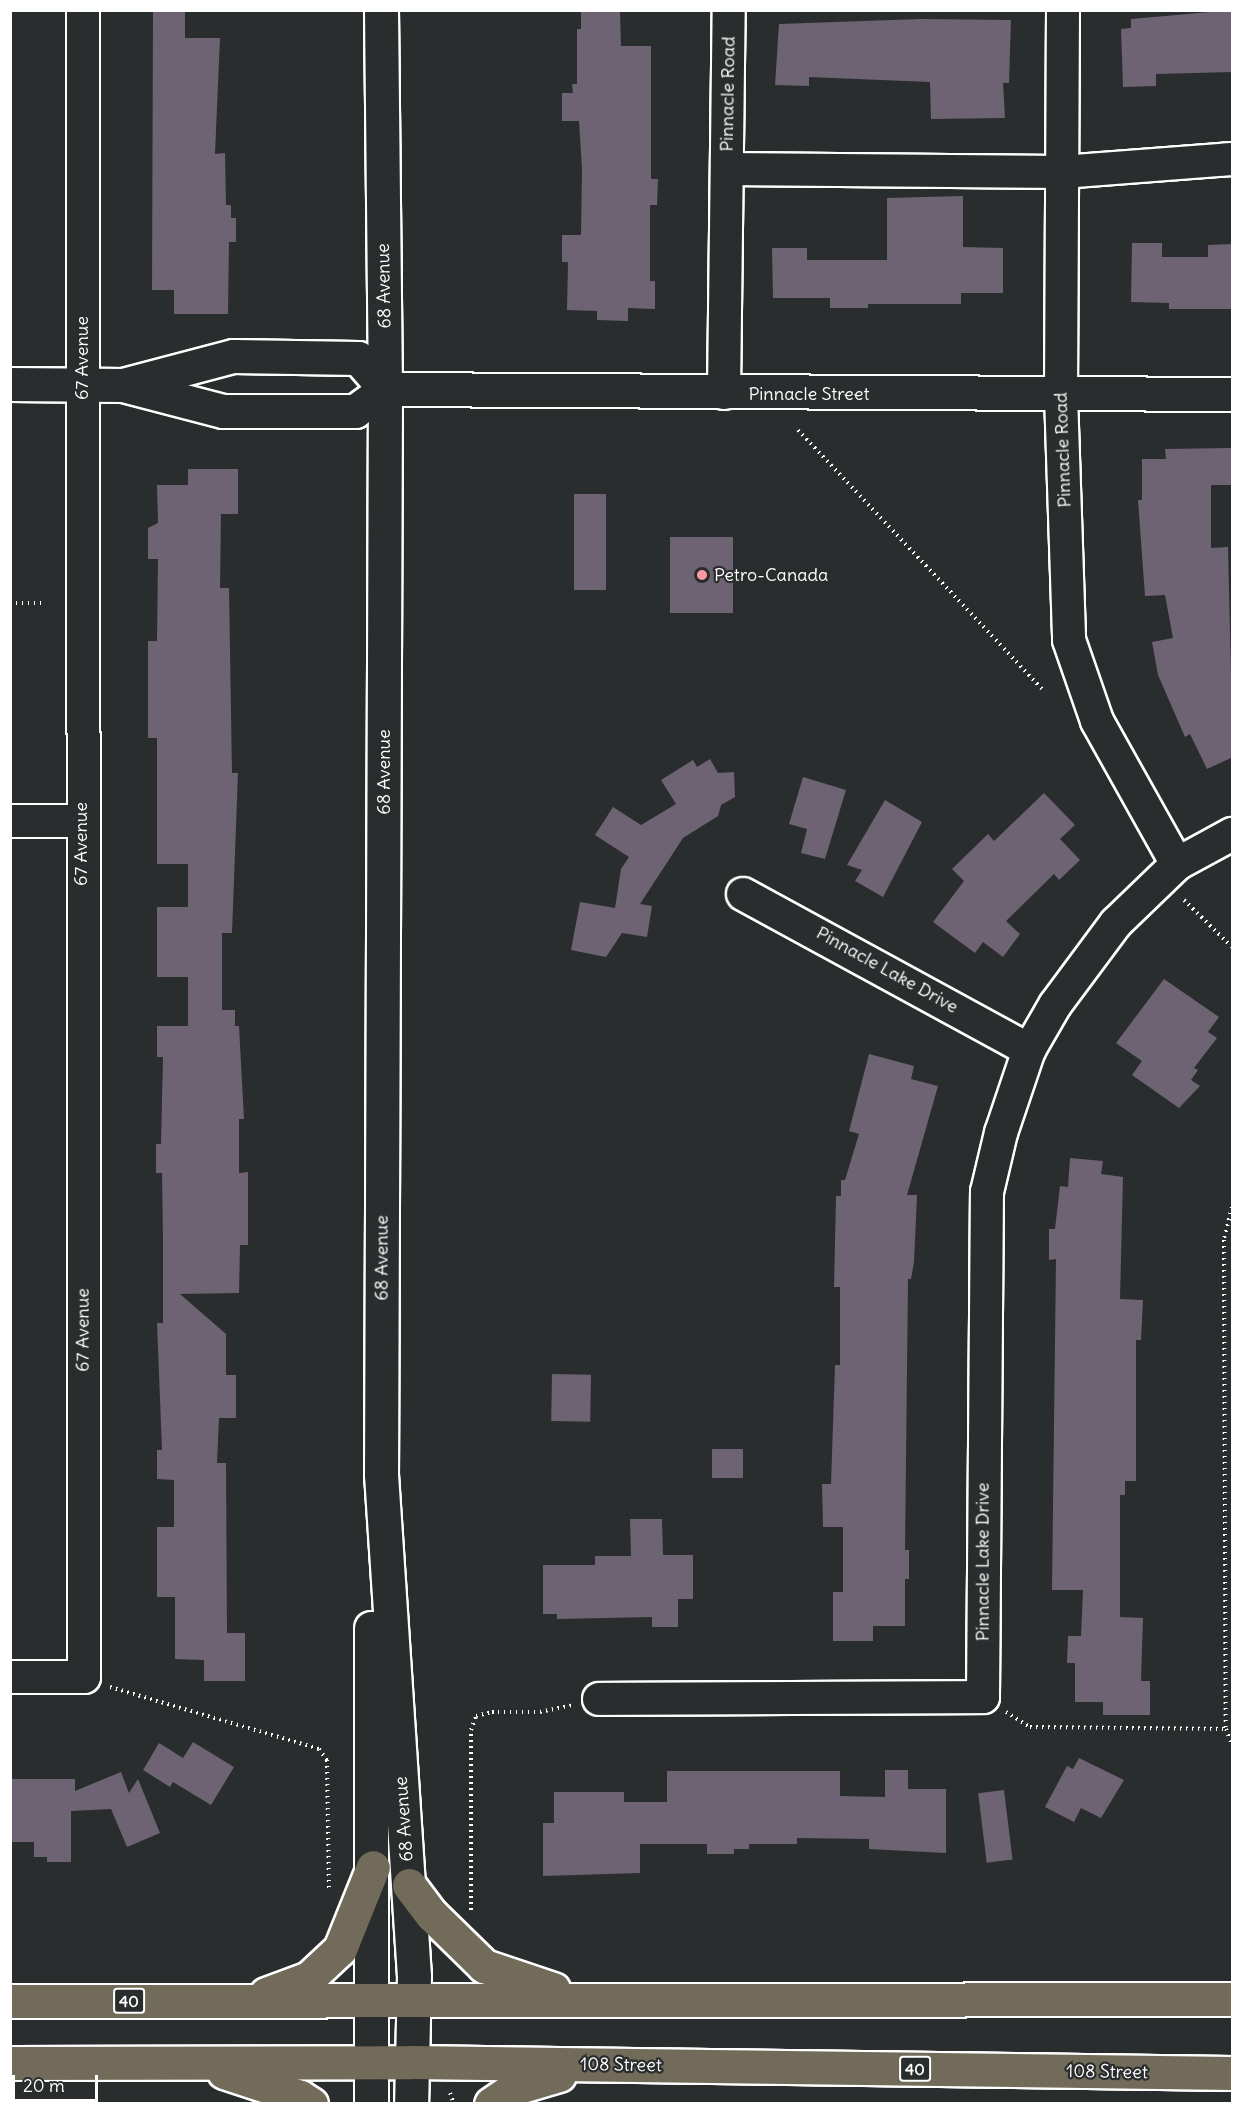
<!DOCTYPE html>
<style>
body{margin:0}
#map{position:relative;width:1243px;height:2114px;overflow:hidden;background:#2a2d2e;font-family:Delius,sans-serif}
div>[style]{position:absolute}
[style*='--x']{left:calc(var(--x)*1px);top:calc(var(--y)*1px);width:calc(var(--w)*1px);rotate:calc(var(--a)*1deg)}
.building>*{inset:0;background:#6e6373;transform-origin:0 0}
.path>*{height:4px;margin-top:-2px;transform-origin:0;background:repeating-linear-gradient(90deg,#fff 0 1.5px,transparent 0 6px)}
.roads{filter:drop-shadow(2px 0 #fff) drop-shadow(-2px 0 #fff) drop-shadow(0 2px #fff) drop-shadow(0 -2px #fff)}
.street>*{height:32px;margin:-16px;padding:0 16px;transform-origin:16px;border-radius:16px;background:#2a2d2e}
.secondary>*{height:33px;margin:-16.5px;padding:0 16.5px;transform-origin:16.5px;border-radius:16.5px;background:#2a2d2e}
.primary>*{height:33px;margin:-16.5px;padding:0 16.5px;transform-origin:16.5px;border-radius:16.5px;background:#726b5a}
.dots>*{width:16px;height:16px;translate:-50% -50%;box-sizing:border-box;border:3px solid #2a2d2e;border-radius:50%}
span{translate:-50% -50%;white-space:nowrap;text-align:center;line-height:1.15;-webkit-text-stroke:4.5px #2a2d2e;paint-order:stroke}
.shield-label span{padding:2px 4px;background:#2a2d2e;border:2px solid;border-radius:4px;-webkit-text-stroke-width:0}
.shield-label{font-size:16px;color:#fff;font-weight:700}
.street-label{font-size:18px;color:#fff}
.poi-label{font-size:18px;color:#fff}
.left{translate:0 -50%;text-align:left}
.frame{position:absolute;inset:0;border:12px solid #fff;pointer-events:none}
.scale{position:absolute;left:12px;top:2075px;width:86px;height:27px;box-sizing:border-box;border:3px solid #fff;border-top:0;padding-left:8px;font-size:18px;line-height:21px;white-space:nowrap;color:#fff;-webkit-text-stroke:4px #2a2d2e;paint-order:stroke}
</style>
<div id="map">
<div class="building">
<div style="clip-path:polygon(153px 10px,185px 10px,185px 38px,220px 38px,215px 154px,225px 153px,226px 205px,231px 205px,231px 218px,236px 218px,236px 242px,229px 242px,228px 314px,174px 314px,174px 290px,152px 290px)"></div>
<div style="clip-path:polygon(581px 10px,620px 10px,621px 46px,651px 46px,651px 179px,658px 179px,657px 205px,650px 205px,650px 281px,655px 281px,655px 309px,628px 308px,628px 321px,597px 320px,597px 311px,567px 310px,568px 262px,562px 262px,562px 235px,581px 235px,582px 168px,579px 121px,562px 121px,562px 93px,573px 93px,572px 84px,577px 84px,577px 29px,581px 29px)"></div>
<div style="clip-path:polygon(1233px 10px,1233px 72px,1156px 74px,1156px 86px,1123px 87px,1121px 29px,1131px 28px,1131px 19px)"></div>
<div style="clip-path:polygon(920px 19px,1011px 20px,1009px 83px,1003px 83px,1005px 118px,931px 119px,930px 82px,809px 77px,809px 86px,775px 85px,779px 24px)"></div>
<div style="clip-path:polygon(963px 196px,963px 247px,1003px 248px,1003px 293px,961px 293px,961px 304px,868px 304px,868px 308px,830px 308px,830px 298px,773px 298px,772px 248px,807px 248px,807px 260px,887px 260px,887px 198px)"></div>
<div style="clip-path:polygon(1132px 243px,1162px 243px,1162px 257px,1208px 257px,1208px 245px,1233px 244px,1233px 309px,1169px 309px,1169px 303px,1131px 302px)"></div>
<div style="clip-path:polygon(1231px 448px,1231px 485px,1211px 485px,1211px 548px,1228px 547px,1233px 757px,1207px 769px,1190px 734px,1185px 737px,1158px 675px,1152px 642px,1173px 638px,1165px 595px,1145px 596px,1138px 500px,1142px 500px,1142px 459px,1166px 459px,1165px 449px)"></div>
<div style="clip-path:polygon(188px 469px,238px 469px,238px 514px,221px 514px,220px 588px,229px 588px,232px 773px,238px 773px,232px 933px,222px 933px,222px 1010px,235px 1010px,235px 1026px,239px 1026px,244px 1119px,239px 1119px,239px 1173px,248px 1172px,248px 1245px,240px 1245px,239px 1293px,180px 1294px,226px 1334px,226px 1375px,236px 1375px,236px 1418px,219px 1418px,217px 1463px,226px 1463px,227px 1633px,245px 1633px,245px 1681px,204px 1681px,204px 1660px,175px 1659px,175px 1597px,157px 1597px,157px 1527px,174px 1527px,174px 1480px,157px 1479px,157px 1450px,162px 1450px,157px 1323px,163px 1323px,163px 1242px,162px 1173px,156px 1173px,156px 1144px,161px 1144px,163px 1057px,157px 1057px,157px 1026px,188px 1026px,188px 977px,157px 977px,157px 907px,188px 907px,188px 864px,157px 864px,157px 738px,148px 738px,148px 641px,157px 641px,158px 559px,148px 559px,148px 528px,158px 523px,157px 485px,188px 485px)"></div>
<div style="left:574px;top:494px;width:32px;height:96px"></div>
<div style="left:670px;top:537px;width:63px;height:76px"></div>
<div style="clip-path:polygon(710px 759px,718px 773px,734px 772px,735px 797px,721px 805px,718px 816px,683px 838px,640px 904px,652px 906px,647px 937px,622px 933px,606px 957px,571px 950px,580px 902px,615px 908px,621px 869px,629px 857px,595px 835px,613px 807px,641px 825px,676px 804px,661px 780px,693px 760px,697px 767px)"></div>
<div style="clip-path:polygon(803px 777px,846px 790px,825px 859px,801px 853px,807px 829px,789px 824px)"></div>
<div style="clip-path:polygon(1044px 793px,1075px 825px,1060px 839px,1080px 860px,1059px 880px,1054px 874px,1006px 921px,1020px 934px,1003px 957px,983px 942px,975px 953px,933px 922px,964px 881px,952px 869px,988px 834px,994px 841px)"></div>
<div style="clip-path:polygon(885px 800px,922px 822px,883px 897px,855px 881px,862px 870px,847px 865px)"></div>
<div style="clip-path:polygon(1164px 979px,1219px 1017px,1208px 1032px,1217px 1038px,1194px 1068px,1198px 1070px,1191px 1080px,1200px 1086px,1179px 1108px,1132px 1075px,1142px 1061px,1116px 1043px)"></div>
<div style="clip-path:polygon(869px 1054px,914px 1066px,911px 1079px,938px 1086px,907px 1195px,917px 1195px,914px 1262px,911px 1279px,908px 1279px,905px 1550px,909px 1550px,909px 1579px,905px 1579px,905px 1626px,873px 1626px,873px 1641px,833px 1641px,833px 1592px,843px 1592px,843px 1527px,823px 1527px,822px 1484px,831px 1484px,835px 1365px,840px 1365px,840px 1287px,834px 1287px,836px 1196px,841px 1196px,841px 1180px,845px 1180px,859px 1134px,849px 1131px)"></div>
<div style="clip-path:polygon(1070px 1158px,1103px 1161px,1101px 1174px,1123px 1177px,1120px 1299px,1143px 1300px,1141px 1340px,1136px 1340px,1136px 1481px,1125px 1481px,1125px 1495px,1120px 1495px,1120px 1617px,1143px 1618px,1141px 1681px,1150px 1681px,1150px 1715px,1103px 1715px,1103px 1702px,1075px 1702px,1075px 1663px,1067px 1663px,1068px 1636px,1081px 1636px,1083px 1590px,1052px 1590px,1056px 1259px,1049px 1260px,1049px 1229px,1055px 1229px,1060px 1186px,1068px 1187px)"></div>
<div style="left:552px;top:1374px;width:39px;height:47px;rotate:1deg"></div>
<div style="left:712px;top:1449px;width:31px;height:29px"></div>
<div style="clip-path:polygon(630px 1519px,662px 1519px,663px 1555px,693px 1555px,693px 1599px,678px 1599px,678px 1627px,652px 1627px,652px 1617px,557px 1619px,557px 1614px,543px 1614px,543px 1565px,595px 1565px,595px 1556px,631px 1556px)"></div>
<div style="clip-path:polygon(193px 1742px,234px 1767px,211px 1805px,173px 1782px,170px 1787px,143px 1770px,159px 1743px,183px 1758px)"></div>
<div style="clip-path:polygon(1079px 1758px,1124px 1780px,1101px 1818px,1081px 1808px,1074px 1822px,1045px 1807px,1067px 1766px,1073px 1769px)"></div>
<div style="clip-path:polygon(885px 1770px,908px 1770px,908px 1789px,946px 1789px,946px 1853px,869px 1849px,869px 1839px,797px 1838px,797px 1844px,749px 1844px,749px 1849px,734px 1849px,734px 1854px,707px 1854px,707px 1844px,640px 1844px,640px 1873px,543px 1876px,543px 1823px,554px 1823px,554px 1792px,624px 1792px,624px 1802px,667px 1802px,667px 1771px,840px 1771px,840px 1796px,885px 1797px)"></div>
<div style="clip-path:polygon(121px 1772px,129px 1793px,138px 1779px,160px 1833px,127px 1847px,111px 1809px,71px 1811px,71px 1862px,47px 1862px,47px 1857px,34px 1857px,34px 1842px,10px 1842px,10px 1779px,75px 1779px,75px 1791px)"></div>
<div style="left:1004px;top:1790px;width:70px;height:26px;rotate:83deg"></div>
</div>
<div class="path">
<div style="--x:798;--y:430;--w:356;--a:46.7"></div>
<div style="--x:10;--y:603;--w:33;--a:0"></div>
<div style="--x:1184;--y:900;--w:67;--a:44.4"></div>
<div style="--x:1232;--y:1207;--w:34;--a:104"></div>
<div style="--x:1224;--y:1240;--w:489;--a:89.8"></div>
<div style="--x:1226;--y:1729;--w:17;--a:69"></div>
<div style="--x:110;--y:1687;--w:218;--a:16.5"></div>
<div style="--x:319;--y:1749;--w:14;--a:54"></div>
<div style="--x:327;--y:1760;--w:130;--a:89.1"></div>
<div style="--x:1006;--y:1712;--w:28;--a:32"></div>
<div style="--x:1030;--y:1727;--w:196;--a:0.6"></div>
<div style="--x:471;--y:1910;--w:180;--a:-90"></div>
<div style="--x:471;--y:1730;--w:15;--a:-70"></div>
<div style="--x:476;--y:1716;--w:16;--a:-14"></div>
<div style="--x:492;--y:1712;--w:48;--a:0"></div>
<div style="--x:540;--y:1712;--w:33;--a:-12"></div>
<div style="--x:450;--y:2093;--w:12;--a:70"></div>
</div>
<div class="roads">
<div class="street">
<div style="--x:1063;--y:10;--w:385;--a:90.3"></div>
<div style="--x:1061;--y:395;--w:245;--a:88.1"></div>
<div style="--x:1069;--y:640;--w:86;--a:70.9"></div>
<div style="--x:1097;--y:721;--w:164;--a:60.8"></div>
<div style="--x:727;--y:169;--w:335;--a:0.5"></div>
<div style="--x:1062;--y:172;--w:170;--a:-4.4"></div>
<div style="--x:724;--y:393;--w:383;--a:-89.3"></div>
<div style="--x:10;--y:821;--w:71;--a:0"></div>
<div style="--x:743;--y:894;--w:326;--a:28.6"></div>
<div style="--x:10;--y:1677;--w:74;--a:0"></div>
<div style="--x:84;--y:1677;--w:1667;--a:-90.03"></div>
<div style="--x:599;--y:1699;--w:384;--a:-0.3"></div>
<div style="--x:983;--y:1697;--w:505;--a:-89.55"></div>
<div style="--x:987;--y:1192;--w:61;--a:-76.7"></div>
<div style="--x:1001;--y:1133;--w:88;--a:-71.4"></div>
<div style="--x:1029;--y:1050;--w:52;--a:-60"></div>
<div style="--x:1055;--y:1005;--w:102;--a:-53.4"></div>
<div style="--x:1116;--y:923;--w:85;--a:-44"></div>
<div style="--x:1177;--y:864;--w:63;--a:-28.6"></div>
</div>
<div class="secondary">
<div style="--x:381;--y:10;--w:379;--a:89.4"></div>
<div style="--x:385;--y:389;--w:1085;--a:90.21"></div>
<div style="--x:381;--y:1474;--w:503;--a:86.24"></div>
<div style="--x:414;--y:1976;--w:128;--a:91.3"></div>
<div style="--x:10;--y:384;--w:113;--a:0.5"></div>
<div style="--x:123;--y:385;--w:114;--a:-14.8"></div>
<div style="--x:233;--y:356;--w:125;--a:0.9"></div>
<div style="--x:358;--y:358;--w:41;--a:48.9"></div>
<div style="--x:123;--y:385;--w:103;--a:14.6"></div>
<div style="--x:223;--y:411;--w:132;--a:0"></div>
<div style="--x:355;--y:411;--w:37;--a:-36"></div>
<div style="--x:385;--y:389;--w:847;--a:0.34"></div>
<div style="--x:371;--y:1628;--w:476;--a:90"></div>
</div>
<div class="primary">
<div style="--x:409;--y:1885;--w:38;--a:53"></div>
<div style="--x:432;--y:1915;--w:73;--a:44.4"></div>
<div style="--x:484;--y:1966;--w:73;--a:18.4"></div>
<div style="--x:266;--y:1994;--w:46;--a:-20.4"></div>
<div style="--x:309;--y:1978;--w:42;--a:-43.1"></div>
<div style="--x:340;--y:1949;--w:88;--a:-68.1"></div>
<div style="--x:10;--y:2001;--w:1222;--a:-0.09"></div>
<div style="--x:10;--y:2063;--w:401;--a:-0.1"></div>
<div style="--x:411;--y:2062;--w:821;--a:0.77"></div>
<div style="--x:224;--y:2072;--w:80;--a:18.2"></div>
<div style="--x:300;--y:2097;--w:13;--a:32"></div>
<div style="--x:491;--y:2104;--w:29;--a:-34"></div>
<div style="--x:515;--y:2088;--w:46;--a:-16.5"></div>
</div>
</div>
<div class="dots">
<div style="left:702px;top:575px;background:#ff9aa2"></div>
</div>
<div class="shield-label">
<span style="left:129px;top:2001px">40</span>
<span style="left:915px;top:2069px">40</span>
</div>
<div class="street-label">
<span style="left:728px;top:94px;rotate:-89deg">Pinnacle Road</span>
<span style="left:384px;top:286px;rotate:-91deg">68 Avenue</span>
<span style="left:82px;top:358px;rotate:-90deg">67 Avenue</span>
<span style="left:809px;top:394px">Pinnacle Street</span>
<span style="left:1063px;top:450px;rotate:-92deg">Pinnacle Road</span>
<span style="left:384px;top:772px;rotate:-90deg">68 Avenue</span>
<span style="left:81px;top:844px;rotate:-90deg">67 Avenue</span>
<span style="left:887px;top:970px;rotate:29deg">Pinnacle Lake Drive</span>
<span style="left:382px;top:1258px;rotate:-90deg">68 Avenue</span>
<span style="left:83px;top:1330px;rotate:-90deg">67 Avenue</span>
<span style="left:983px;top:1562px;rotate:-90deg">Pinnacle Lake Drive</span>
<span style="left:404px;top:1819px;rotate:-94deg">68 Avenue</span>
<span style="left:621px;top:2065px;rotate:1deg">108 Street</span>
<span style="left:1107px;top:2072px;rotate:1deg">108 Street</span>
</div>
<div class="poi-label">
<span class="left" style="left:714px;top:575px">Petro-Canada</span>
</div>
<div class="frame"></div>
<div class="scale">20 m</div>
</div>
